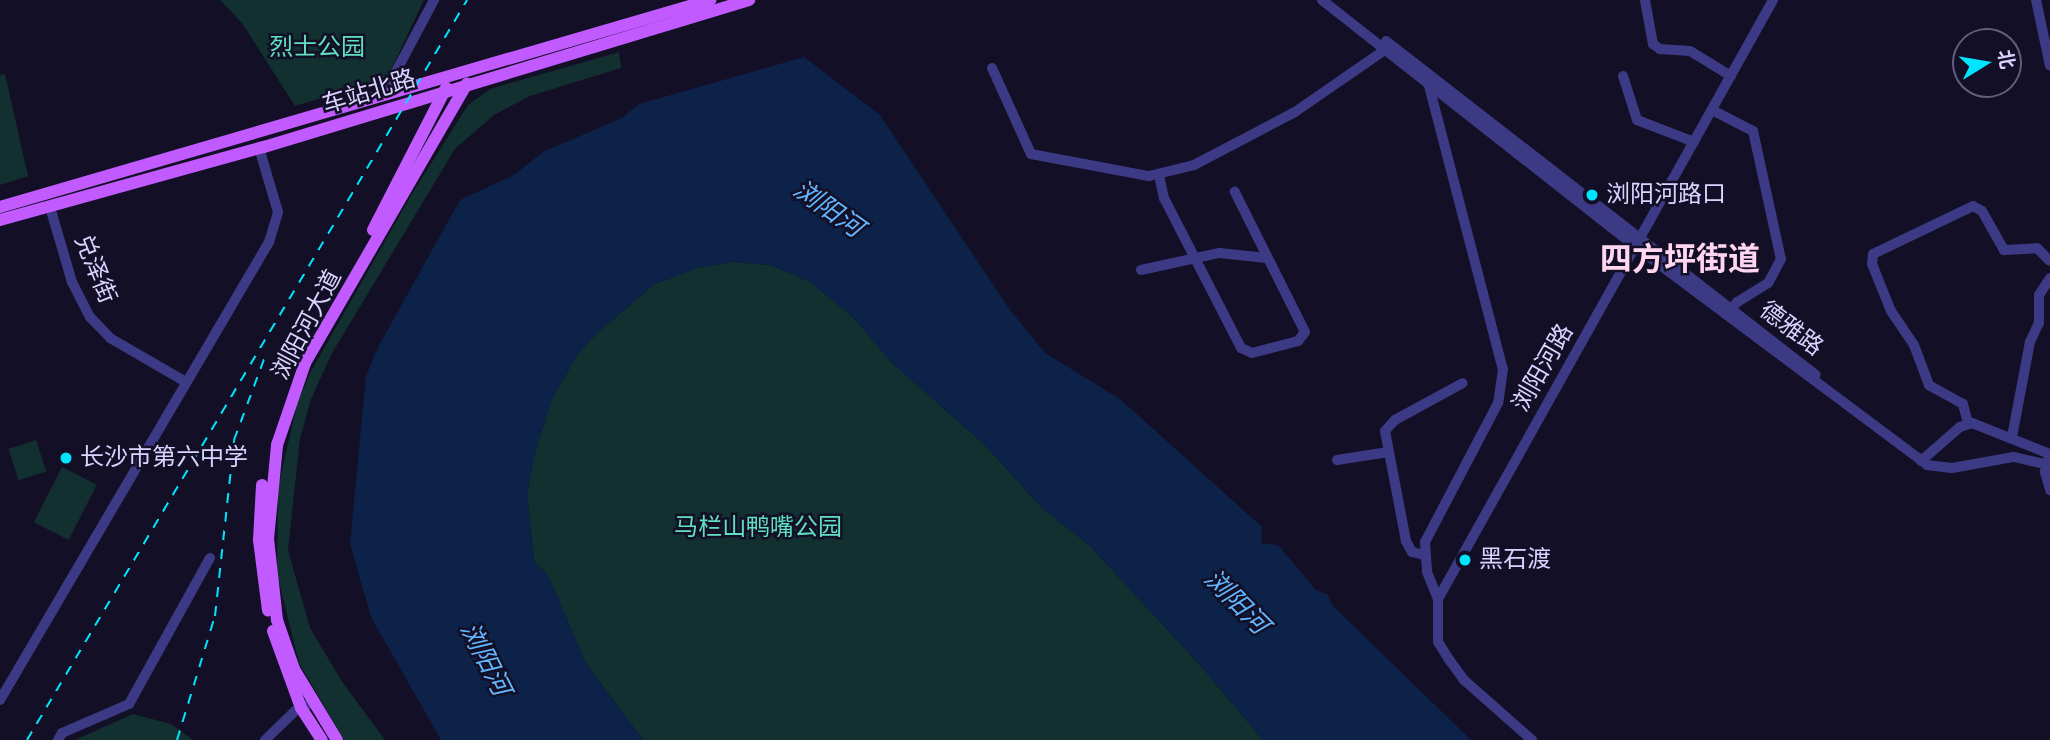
<!DOCTYPE html>
<meta charset="utf-8">
<style>
body{margin:0}
#map{position:relative;width:2050px;height:740px;overflow:hidden;background:#130f26;font-family:Karla,"Noto Sans SC",sans-serif}
div>[style]{position:absolute}
[style*='--x']{left:calc(var(--x)*1px);top:calc(var(--y)*1px);width:calc(var(--w)*1px);rotate:calc(var(--a)*1deg)}
.green>*{inset:0;background:#12302f;transform-origin:0 0}
.water>*{inset:0;background:#0c2248}
.minor>*{height:10px;margin:-5px;padding:0 5px;transform-origin:5px;border-radius:5px;background:#3d3a85}
.major>*{height:12px;margin:-6px;padding:0 6px;transform-origin:6px;border-radius:6px;background:#c25bff}
.rail>*{height:2px;margin-top:-1px;transform-origin:0;background:repeating-linear-gradient(90deg,#00e5ff 0 10px,transparent 0 19px)}
.dots>*{width:19px;height:19px;translate:-50% -50%;box-sizing:border-box;border:4px solid #130f26;border-radius:50%}
span{translate:-50% -50%;white-space:nowrap;text-align:center;line-height:1.15;-webkit-text-stroke:5px #130f26;paint-order:stroke}
.park-label{font-size:24px;color:#5fe0c0}
.street-label{font-size:24px;color:#d9d4ff}
.poi-label{font-size:24px;color:#d9d4ff}
.left{translate:0 -50%;text-align:left}
.water-label{font-size:26px;color:#62b6ff;font-style:italic}
.district-label{font-size:32px;color:#ffd6f0;font-weight:700}
.north{position:absolute;left:1952px;top:28px;width:70px;height:70px;box-sizing:border-box;background:#130f26;border:2px solid #625e7d;border-radius:50%;rotate:79deg;font-size:19px;font-weight:700;line-height:28px;text-align:center;color:#d9d4ff}
.north::after{content:'';display:block;margin:auto;width:24px;height:32px;background:#00e5ff;clip-path:polygon(50% 0,100% 100%,50% 72%,0 100%)}
</style>
<div id="map">
<div class="green">
<div style="clip-path:polygon(220px 0,424px 0,387px 78px,295px 106px,242px 23px)"></div>
<div style="clip-path:polygon(619px 52px,621px 68px,530px 96px,494px 115px,455px 149px,332px 353px,311px 399px,300px 439px,288px 550px,310px 628px,343px 683px,385px 740px,344px 740px,299px 663px,277px 574px,278px 488px,297px 404px,310px 373px,413px 192px,468px 105px,490px 89px)"></div>
<div style="clip-path:polygon(5px 74px,28px 176px,0 185px,0 75px)"></div>
<div style="clip-path:polygon(733px 262px,771px 265px,810px 282px,853px 317px,891px 362px,984px 444px,1043px 509px,1089px 545px,1200px 665px,1263px 740px,643px 740px,585px 662px,549px 577px,534px 561px,527px 494px,535px 452px,552px 399px,577px 355px,597px 333px,653px 285px,697px 268px)"></div>
<div style="left:36px;top:440px;width:33px;height:29px;rotate:72deg"></div>
<div style="left:62px;top:467px;width:39px;height:62px;rotate:27deg"></div>
<div style="clip-path:polygon(133px 714px,171px 724px,193px 740px,75px 740px)"></div>
</div>
<div class="water">
<div style="clip-path:polygon(804px 57px,880px 115px,1010px 310px,1045px 353px,1120px 399px,1262px 527px,1261px 543px,1278px 545px,1316px 590px,1328px 595px,1332px 605px,1471px 740px,1263px 740px,1200px 665px,1089px 545px,1043px 509px,984px 444px,891px 362px,853px 317px,810px 282px,771px 265px,733px 262px,697px 268px,653px 285px,597px 333px,577px 355px,552px 399px,535px 452px,527px 494px,534px 561px,549px 577px,585px 662px,643px 740px,441px 740px,371px 617px,350px 544px,366px 376px,378px 347px,460px 200px,514px 175px,543px 152px,622px 118px,639px 104px)"></div>
</div>
<div class="minor">
<div style="--x:1322;--y:0;--w:400;--a:38.2"></div>
<div style="--x:1636;--y:247;--w:364;--a:36.8"></div>
<div style="--x:1927;--y:465;--w:25;--a:7"></div>
<div style="--x:1952;--y:468;--w:63;--a:-10.1"></div>
<div style="--x:2014;--y:457;--w:37;--a:13"></div>
<div style="--x:1645;--y:0;--w:45;--a:79.7"></div>
<div style="--x:1653;--y:44;--w:9;--a:36"></div>
<div style="--x:1660;--y:49;--w:30;--a:4"></div>
<div style="--x:1690;--y:51;--w:48;--a:31.4"></div>
<div style="--x:2036;--y:0;--w:67;--a:78"></div>
<div style="--x:1386;--y:41;--w:544;--a:37.84"></div>
<div style="--x:992;--y:68;--w:94;--a:65.6"></div>
<div style="--x:1031;--y:154;--w:120;--a:10.6"></div>
<div style="--x:1149;--y:176;--w:46;--a:-13.7"></div>
<div style="--x:1194;--y:165;--w:114;--a:-27.7"></div>
<div style="--x:1295;--y:112;--w:111;--a:-34.7"></div>
<div style="--x:1623;--y:76;--w:46;--a:72.3"></div>
<div style="--x:1637;--y:120;--w:61;--a:21.1"></div>
<div style="--x:1428;--y:82;--w:297;--a:75.4"></div>
<div style="--x:1503;--y:369;--w:34;--a:98"></div>
<div style="--x:1498;--y:403;--w:157;--a:117.7"></div>
<div style="--x:1425;--y:542;--w:30;--a:86"></div>
<div style="--x:1427;--y:572;--w:29;--a:68"></div>
<div style="--x:383;--y:96;--w:109;--a:-62"></div>
<div style="--x:1712;--y:110;--w:46;--a:27.1"></div>
<div style="--x:1753;--y:131;--w:131;--a:77.7"></div>
<div style="--x:1781;--y:259;--w:27;--a:118"></div>
<div style="--x:1768;--y:283;--w:36;--a:148"></div>
<div style="--x:1737;--y:302;--w:16;--a:128"></div>
<div style="--x:1159;--y:175;--w:24;--a:78"></div>
<div style="--x:1164;--y:198;--w:169;--a:62.8"></div>
<div style="--x:1241;--y:348;--w:12;--a:24"></div>
<div style="--x:1252;--y:353;--w:48;--a:-14.6"></div>
<div style="--x:1298;--y:341;--w:11;--a:-52"></div>
<div style="--x:1305;--y:332;--w:157;--a:-116.6"></div>
<div style="--x:50;--y:207;--w:78;--a:73.7"></div>
<div style="--x:72;--y:282;--w:39;--a:63"></div>
<div style="--x:90;--y:317;--w:29;--a:46"></div>
<div style="--x:110;--y:338;--w:88;--a:30.1"></div>
<div style="--x:1141;--y:270;--w:80;--a:-12.3"></div>
<div style="--x:1219;--y:253;--w:48;--a:5.9"></div>
<div style="--x:1968;--y:423;--w:20;--a:-105"></div>
<div style="--x:1963;--y:404;--w:39;--a:-151"></div>
<div style="--x:1929;--y:385;--w:43;--a:-110.6"></div>
<div style="--x:1914;--y:345;--w:41;--a:-124.1"></div>
<div style="--x:1891;--y:311;--w:51;--a:-112"></div>
<div style="--x:1872;--y:264;--w:10;--a:-84"></div>
<div style="--x:1873;--y:254;--w:111;--a:-25.6"></div>
<div style="--x:1973;--y:206;--w:10;--a:29"></div>
<div style="--x:1982;--y:211;--w:45;--a:60.6"></div>
<div style="--x:2004;--y:250;--w:33;--a:-3"></div>
<div style="--x:2037;--y:248;--w:18;--a:45"></div>
<div style="--x:2012;--y:437;--w:97;--a:-79.3"></div>
<div style="--x:2030;--y:342;--w:21;--a:-65"></div>
<div style="--x:2039;--y:323;--w:28;--a:-90"></div>
<div style="--x:2039;--y:295;--w:20;--a:-57"></div>
<div style="--x:2048;--y:459;--w:13;--a:103"></div>
<div style="--x:2045;--y:472;--w:19;--a:74"></div>
<div style="--x:1337;--y:460;--w:52;--a:-8.9"></div>
<div style="--x:1921;--y:461;--w:52;--a:-41.1"></div>
<div style="--x:1960;--y:427;--w:13;--a:-18"></div>
<div style="--x:1972;--y:423;--w:84;--a:21.7"></div>
<div style="--x:1424;--y:555;--w:12;--a:-166"></div>
<div style="--x:1412;--y:552;--w:13;--a:-119"></div>
<div style="--x:1406;--y:541;--w:112;--a:-100.8"></div>
<div style="--x:1385;--y:431;--w:15;--a:-48"></div>
<div style="--x:1395;--y:420;--w:77;--a:-28.6"></div>
<div style="--x:0;--y:700;--w:531;--a:-59.57"></div>
<div style="--x:269;--y:242;--w:31;--a:-73"></div>
<div style="--x:278;--y:212;--w:67;--a:-106.5"></div>
<div style="--x:58;--y:740;--w:8;--a:-60"></div>
<div style="--x:62;--y:733;--w:73;--a:-23.4"></div>
<div style="--x:129;--y:704;--w:167;--a:-61"></div>
<div style="--x:265;--y:740;--w:42;--a:-44"></div>
<div style="--x:295;--y:711;--w:18;--a:-27"></div>
<div style="--x:1532;--y:740;--w:91;--a:-138.6"></div>
<div style="--x:1464;--y:680;--w:24;--a:-126"></div>
<div style="--x:1450;--y:661;--w:22;--a:-122"></div>
<div style="--x:1438;--y:642;--w:43;--a:-90"></div>
<div style="--x:1438;--y:599;--w:686;--a:-60.78"></div>
</div>
<div class="major">
<div style="--x:0;--y:207;--w:740;--a:-16.25"></div>
<div style="--x:0;--y:220;--w:274;--a:-15.5"></div>
<div style="--x:264;--y:147;--w:507;--a:-16.86"></div>
<div style="--x:373;--y:230;--w:160;--a:-62.8"></div>
<div style="--x:262;--y:485;--w:55;--a:93.1"></div>
<div style="--x:259;--y:540;--w:71;--a:82.7"></div>
<div style="--x:273;--y:631;--w:82;--a:70"></div>
<div style="--x:301;--y:708;--w:38;--a:57"></div>
<div style="--x:337;--y:740;--w:83;--a:-121.2"></div>
<div style="--x:294;--y:669;--w:52;--a:-109.1"></div>
<div style="--x:277;--y:620;--w:81;--a:-96.3"></div>
<div style="--x:268;--y:539;--w:94;--a:-84.5"></div>
<div style="--x:277;--y:445;--w:87;--a:-71.1"></div>
<div style="--x:305;--y:363;--w:323;--a:-59.9"></div>
</div>
<div class="rail">
<div style="--x:27;--y:740;--w:861;--a:-59.26"></div>
<div style="--x:177;--y:740;--w:130;--a:-73"></div>
<div style="--x:215;--y:616;--w:177;--a:-83.8"></div>
<div style="--x:234;--y:440;--w:92;--a:-69.6"></div>
</div>
<div class="dots">
<div style="left:1592px;top:195px;background:#00e5ff"></div>
<div style="left:66px;top:458px;background:#00e5ff"></div>
<div style="left:1465px;top:560px;background:#00e5ff"></div>
</div>
<div class="park-label">
<span style="left:317px;top:48px">烈士公园</span>
<span style="left:758px;top:528px">马栏山鸭嘴公园</span>
</div>
<div class="street-label">
<span style="left:369px;top:92px;rotate:-17deg">车站北路</span>
<span style="left:95px;top:269px;rotate:68deg">兑泽街</span>
<span style="left:307px;top:325px;rotate:-62deg">浏阳河大道</span>
<span style="left:1791px;top:329px;rotate:37deg">德雅路</span>
<span style="left:1543px;top:368px;rotate:-60deg">浏阳河路</span>
</div>
<div class="poi-label">
<span class="left" style="left:1606px;top:195px">浏阳河路口</span>
<span class="left" style="left:80px;top:458px">长沙市第六中学</span>
<span class="left" style="left:1479px;top:560px">黑石渡</span>
</div>
<div class="water-label">
<span style="left:828px;top:209px;rotate:35deg">浏阳河</span>
<span style="left:1236px;top:602px;rotate:45deg">浏阳河</span>
<span style="left:485px;top:659px;rotate:63deg">浏阳河</span>
</div>
<div class="district-label">
<span style="left:1680px;top:260px">四方坪街道</span>
</div>
<div class="north">北</div>
</div>
